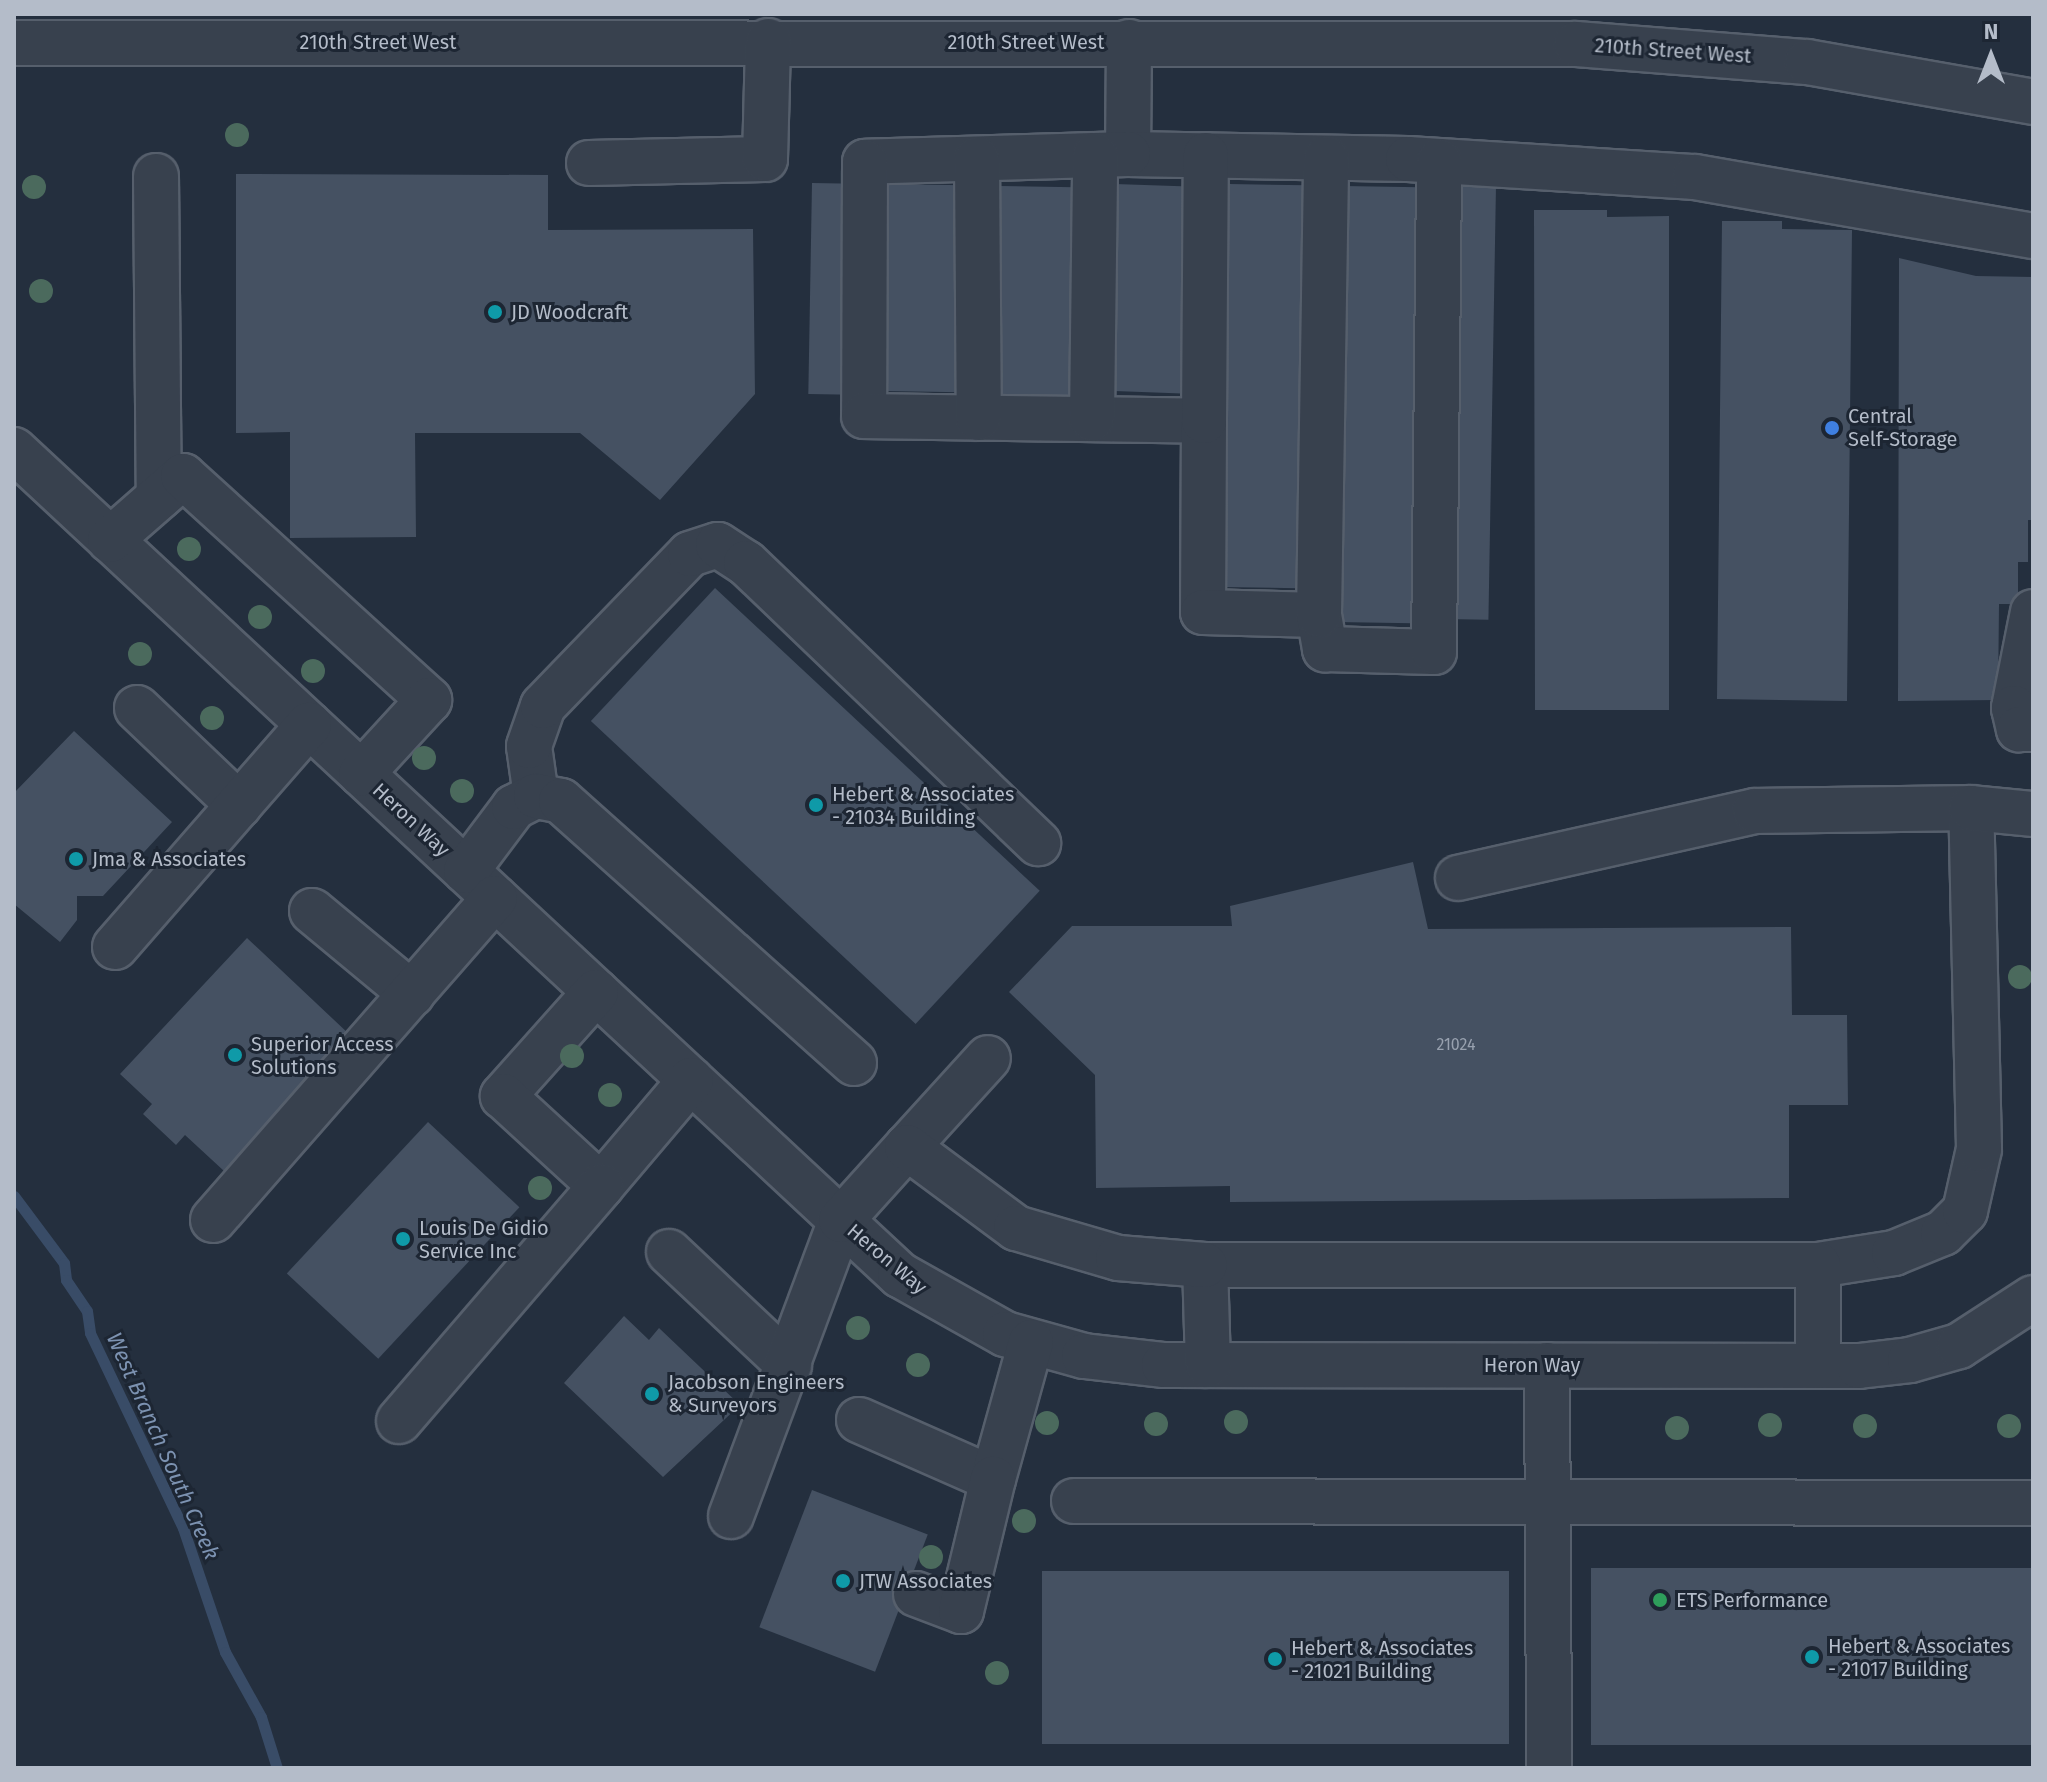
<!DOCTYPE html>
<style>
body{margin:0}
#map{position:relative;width:2047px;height:1782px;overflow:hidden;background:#242f3e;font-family:"Fira Sans",sans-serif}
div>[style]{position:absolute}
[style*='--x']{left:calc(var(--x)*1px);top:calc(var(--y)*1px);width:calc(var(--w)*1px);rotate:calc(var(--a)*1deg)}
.stream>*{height:11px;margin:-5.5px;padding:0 5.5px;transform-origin:5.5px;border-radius:5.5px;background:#394c67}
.building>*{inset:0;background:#455162;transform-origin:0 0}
.roads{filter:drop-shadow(2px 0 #565f6c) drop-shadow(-2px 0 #565f6c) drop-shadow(0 2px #565f6c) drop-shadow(0 -2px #565f6c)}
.minor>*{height:44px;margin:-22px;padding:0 22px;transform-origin:22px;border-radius:22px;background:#38414e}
.trees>*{width:24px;height:24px;margin:-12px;border-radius:50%;background:#4b6a5d}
.dots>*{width:22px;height:22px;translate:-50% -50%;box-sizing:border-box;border:4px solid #1d2633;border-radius:50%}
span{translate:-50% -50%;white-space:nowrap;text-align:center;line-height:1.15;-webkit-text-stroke:6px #1d2633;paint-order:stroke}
.number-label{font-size:16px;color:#98a1af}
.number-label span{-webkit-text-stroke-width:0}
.street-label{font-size:20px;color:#b4bcc9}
.poi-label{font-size:20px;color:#b4bcc9}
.left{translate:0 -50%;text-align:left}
.water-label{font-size:22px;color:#7c92b1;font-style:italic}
.frame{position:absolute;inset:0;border:16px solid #b4bcc9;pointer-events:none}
.north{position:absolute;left:1951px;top:16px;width:80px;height:80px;-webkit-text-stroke:6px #1d2633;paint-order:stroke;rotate:0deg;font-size:22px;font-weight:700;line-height:32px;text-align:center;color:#b4bcc9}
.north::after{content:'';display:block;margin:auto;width:28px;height:36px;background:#b4bcc9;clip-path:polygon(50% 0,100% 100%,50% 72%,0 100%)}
</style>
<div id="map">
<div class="stream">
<div style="--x:14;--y:1196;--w:84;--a:53.3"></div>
<div style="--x:64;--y:1263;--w:17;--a:83"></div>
<div style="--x:66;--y:1280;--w:37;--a:56"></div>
<div style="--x:87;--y:1311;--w:22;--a:82"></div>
<div style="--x:90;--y:1333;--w:216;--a:64.5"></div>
<div style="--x:183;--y:1528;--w:131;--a:71.3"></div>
<div style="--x:225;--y:1652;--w:74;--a:61"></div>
<div style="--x:261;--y:1717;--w:53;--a:72.6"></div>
</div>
<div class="building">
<div style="clip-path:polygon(236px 174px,548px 175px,548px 230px,753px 229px,755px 394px,660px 500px,580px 433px,415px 433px,416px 537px,290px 538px,290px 432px,236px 433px)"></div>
<div style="left:812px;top:183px;width:44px;height:211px;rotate:1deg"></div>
<div style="left:887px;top:184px;width:77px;height:207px;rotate:1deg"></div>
<div style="left:1115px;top:184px;width:74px;height:207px;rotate:2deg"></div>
<div style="left:1229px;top:184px;width:77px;height:403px;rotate:1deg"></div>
<div style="left:1453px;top:185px;width:43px;height:434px;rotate:1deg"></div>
<div style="left:999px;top:186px;width:76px;height:208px;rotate:1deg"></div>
<div style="left:1343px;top:186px;width:77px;height:436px;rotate:1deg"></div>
<div style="clip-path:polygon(1534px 210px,1607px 210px,1607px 217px,1669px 216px,1669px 710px,1535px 710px)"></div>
<div style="clip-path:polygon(1722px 221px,1782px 221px,1782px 229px,1852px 230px,1847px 701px,1717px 699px)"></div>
<div style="clip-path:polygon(1899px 258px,1976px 276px,2033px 277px,2033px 520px,2028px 520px,2028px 562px,2018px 562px,2018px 604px,1999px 604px,1998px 700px,1898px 701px)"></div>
<div style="left:715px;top:588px;width:444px;height:182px;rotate:43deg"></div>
<div style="clip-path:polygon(74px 731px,172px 822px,103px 896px,77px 896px,77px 920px,60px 942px,14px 904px,14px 793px)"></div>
<div style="clip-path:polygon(1413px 862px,1428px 929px,1791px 927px,1792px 1015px,1847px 1015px,1848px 1105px,1789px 1105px,1789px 1198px,1230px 1202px,1230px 1186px,1096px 1188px,1095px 1075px,1009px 992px,1072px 926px,1232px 926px,1230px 906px)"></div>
<div style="clip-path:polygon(247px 938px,350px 1035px,224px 1171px,185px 1135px,176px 1145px,143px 1114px,152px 1104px,120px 1074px)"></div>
<div style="left:428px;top:1122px;width:125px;height:207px;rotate:43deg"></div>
<div style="clip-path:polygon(624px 1316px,649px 1340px,659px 1328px,740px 1405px,663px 1477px,564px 1383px)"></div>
<div style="left:812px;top:1490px;width:124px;height:147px;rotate:21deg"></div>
<div style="left:1591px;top:1568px;width:442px;height:177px"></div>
<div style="left:1509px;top:1571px;width:173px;height:467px;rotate:90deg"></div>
</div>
<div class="roads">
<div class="minor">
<div style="--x:1129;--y:42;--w:112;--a:90.5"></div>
<div style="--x:1128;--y:154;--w:280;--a:1"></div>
<div style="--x:1408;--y:159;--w:288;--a:3.6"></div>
<div style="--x:1695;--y:177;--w:343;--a:9.9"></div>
<div style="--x:14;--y:43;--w:1562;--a:0.04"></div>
<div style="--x:1576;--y:44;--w:232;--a:4.5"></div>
<div style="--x:1807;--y:62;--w:230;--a:10"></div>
<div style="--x:1128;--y:154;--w:263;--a:178.3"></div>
<div style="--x:865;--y:162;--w:254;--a:90.2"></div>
<div style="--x:864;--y:416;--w:340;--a:0.8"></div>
<div style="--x:1204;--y:421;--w:191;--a:90.3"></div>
<div style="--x:1203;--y:612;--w:116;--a:1.5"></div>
<div style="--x:1319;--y:615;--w:35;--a:80"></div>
<div style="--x:1325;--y:649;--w:109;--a:1.6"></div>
<div style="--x:1434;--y:652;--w:491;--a:-89.4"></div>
<div style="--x:977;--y:159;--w:259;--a:89.6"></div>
<div style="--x:589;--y:163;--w:176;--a:-1.3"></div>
<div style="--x:765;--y:159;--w:118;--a:-88.5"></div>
<div style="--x:156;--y:176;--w:321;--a:89.5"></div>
<div style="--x:1092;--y:419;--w:264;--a:-89.3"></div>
<div style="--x:1204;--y:421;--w:266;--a:-89.6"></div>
<div style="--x:14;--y:450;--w:1211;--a:42.96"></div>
<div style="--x:900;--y:1275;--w:120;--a:29.3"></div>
<div style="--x:1005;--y:1334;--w:82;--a:15.6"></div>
<div style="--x:1084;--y:1356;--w:81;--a:6.4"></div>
<div style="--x:1164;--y:1365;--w:695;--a:0.08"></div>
<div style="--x:1859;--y:1366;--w:51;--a:-6.7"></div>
<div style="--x:1910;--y:1360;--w:51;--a:-15.9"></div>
<div style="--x:1959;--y:1346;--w:88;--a:-33"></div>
<div style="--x:110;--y:540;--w:97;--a:-41.2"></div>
<div style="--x:183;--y:476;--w:333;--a:42.3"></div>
<div style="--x:429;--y:700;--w:100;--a:132.6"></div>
<div style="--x:2033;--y:612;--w:98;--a:101.2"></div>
<div style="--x:2014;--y:708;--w:22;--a:77"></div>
<div style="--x:2019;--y:729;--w:14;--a:0"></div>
<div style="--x:1319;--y:615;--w:457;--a:-89.1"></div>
<div style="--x:137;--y:708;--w:141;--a:43.6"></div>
<div style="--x:536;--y:796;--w:50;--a:-98"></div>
<div style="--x:529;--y:746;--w:42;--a:-70.7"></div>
<div style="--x:543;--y:706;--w:211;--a:-46"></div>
<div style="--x:690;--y:554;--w:29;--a:-18"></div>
<div style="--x:718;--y:545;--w:33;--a:33"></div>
<div style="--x:746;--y:563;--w:405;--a:43.8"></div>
<div style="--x:466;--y:871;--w:80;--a:-53.1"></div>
<div style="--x:514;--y:807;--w:25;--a:-27"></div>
<div style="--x:536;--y:796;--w:25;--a:11"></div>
<div style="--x:561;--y:801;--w:393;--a:41.8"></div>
<div style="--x:1458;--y:878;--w:304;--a:-12.7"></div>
<div style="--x:1755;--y:811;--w:216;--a:-0.8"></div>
<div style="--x:312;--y:911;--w:130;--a:39.7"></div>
<div style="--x:115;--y:947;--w:295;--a:-48.9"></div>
<div style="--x:596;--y:992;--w:140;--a:131.8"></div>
<div style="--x:503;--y:1096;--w:133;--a:42.6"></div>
<div style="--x:601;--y:1186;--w:139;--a:-49.7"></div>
<div style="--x:907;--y:1147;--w:120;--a:-47.7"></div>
<div style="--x:213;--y:1220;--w:428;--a:-48.8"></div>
<div style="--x:669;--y:1252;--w:165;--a:43.3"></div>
<div style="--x:1818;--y:1265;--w:77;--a:-9"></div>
<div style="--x:1894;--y:1253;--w:53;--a:-22.2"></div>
<div style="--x:1943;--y:1233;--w:31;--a:-45"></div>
<div style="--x:1965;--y:1211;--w:64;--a:-77.3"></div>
<div style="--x:1979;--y:1149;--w:341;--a:-91.3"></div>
<div style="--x:1971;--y:808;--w:62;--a:5.5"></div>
<div style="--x:1208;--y:1365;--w:100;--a:-91.7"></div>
<div style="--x:1205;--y:1265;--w:613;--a:0"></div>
<div style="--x:1818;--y:1265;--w:101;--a:90"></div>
<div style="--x:1547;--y:1365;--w:403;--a:89.7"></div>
<div style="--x:859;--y:1420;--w:146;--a:23.8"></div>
<div style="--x:993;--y:1479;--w:142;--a:-74.5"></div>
<div style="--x:399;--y:1421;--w:310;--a:-49.3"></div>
<div style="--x:1074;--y:1501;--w:959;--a:0.12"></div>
<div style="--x:731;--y:1516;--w:316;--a:-69.6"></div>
<div style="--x:841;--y:1220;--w:98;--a:-47.9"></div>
<div style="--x:907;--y:1147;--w:136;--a:36.6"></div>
<div style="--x:1016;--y:1228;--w:106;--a:16.4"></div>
<div style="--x:1118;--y:1258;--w:87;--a:4.6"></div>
<div style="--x:916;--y:1594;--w:48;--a:20.7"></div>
<div style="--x:961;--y:1611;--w:136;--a:-76.4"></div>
</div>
</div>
<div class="trees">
<div style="left:237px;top:135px"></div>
<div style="left:34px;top:187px"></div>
<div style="left:41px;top:291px"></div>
<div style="left:189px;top:549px"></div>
<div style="left:260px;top:617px"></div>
<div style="left:140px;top:654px"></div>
<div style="left:313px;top:671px"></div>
<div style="left:212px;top:718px"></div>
<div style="left:424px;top:758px"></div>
<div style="left:462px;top:791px"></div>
<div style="left:2020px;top:977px"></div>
<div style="left:572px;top:1056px"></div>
<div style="left:610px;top:1095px"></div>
<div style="left:540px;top:1188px"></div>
<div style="left:858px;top:1328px"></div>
<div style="left:918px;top:1365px"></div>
<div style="left:1236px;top:1422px"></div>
<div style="left:1047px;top:1423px"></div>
<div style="left:1156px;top:1424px"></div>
<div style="left:1770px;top:1425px"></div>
<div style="left:1865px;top:1426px"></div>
<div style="left:2009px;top:1426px"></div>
<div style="left:1677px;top:1428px"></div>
<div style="left:1024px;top:1521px"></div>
<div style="left:931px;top:1557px"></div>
<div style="left:997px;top:1673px"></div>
</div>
<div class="dots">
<div style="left:495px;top:312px;background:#0f9aa8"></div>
<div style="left:1832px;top:428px;background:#3f7fe0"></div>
<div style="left:816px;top:805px;background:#0f9aa8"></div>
<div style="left:76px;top:859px;background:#0f9aa8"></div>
<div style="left:235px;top:1055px;background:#0f9aa8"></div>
<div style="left:403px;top:1239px;background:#0f9aa8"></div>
<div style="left:652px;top:1394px;background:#0f9aa8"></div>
<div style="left:843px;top:1581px;background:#0f9aa8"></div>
<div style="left:1660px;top:1600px;background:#2e9e5b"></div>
<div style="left:1812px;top:1657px;background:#0f9aa8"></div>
<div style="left:1275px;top:1659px;background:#0f9aa8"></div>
</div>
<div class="number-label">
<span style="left:1456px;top:1045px">21024</span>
</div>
<div class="street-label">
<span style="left:378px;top:42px">210th Street West</span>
<span style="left:1026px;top:42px">210th Street West</span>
<span style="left:1673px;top:51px;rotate:4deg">210th Street West</span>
<span style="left:411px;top:820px;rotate:43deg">Heron Way</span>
<span style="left:887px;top:1259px;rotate:40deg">Heron Way</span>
<span style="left:1532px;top:1365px">Heron Way</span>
</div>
<div class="poi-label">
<span class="left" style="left:511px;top:312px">JD Woodcraft</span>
<span class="left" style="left:1848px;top:428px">Central<br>Self-Storage</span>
<span class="left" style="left:832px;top:806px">Hebert &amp; Associates<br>- 21034 Building</span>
<span class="left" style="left:92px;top:859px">Jma &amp; Associates</span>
<span class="left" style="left:251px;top:1056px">Superior Access<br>Solutions</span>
<span class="left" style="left:419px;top:1240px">Louis De Gidio<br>Service Inc</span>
<span class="left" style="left:668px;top:1394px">Jacobson Engineers<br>&amp; Surveyors</span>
<span class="left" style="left:859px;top:1581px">JTW Associates</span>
<span class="left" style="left:1676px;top:1600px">ETS Performance</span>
<span class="left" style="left:1828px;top:1658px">Hebert &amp; Associates<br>- 21017 Building</span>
<span class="left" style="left:1291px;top:1660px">Hebert &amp; Associates<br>- 21021 Building</span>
</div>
<div class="water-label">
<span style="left:163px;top:1446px;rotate:66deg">West Branch South Creek</span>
</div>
<div class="frame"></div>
<div class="north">N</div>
</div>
